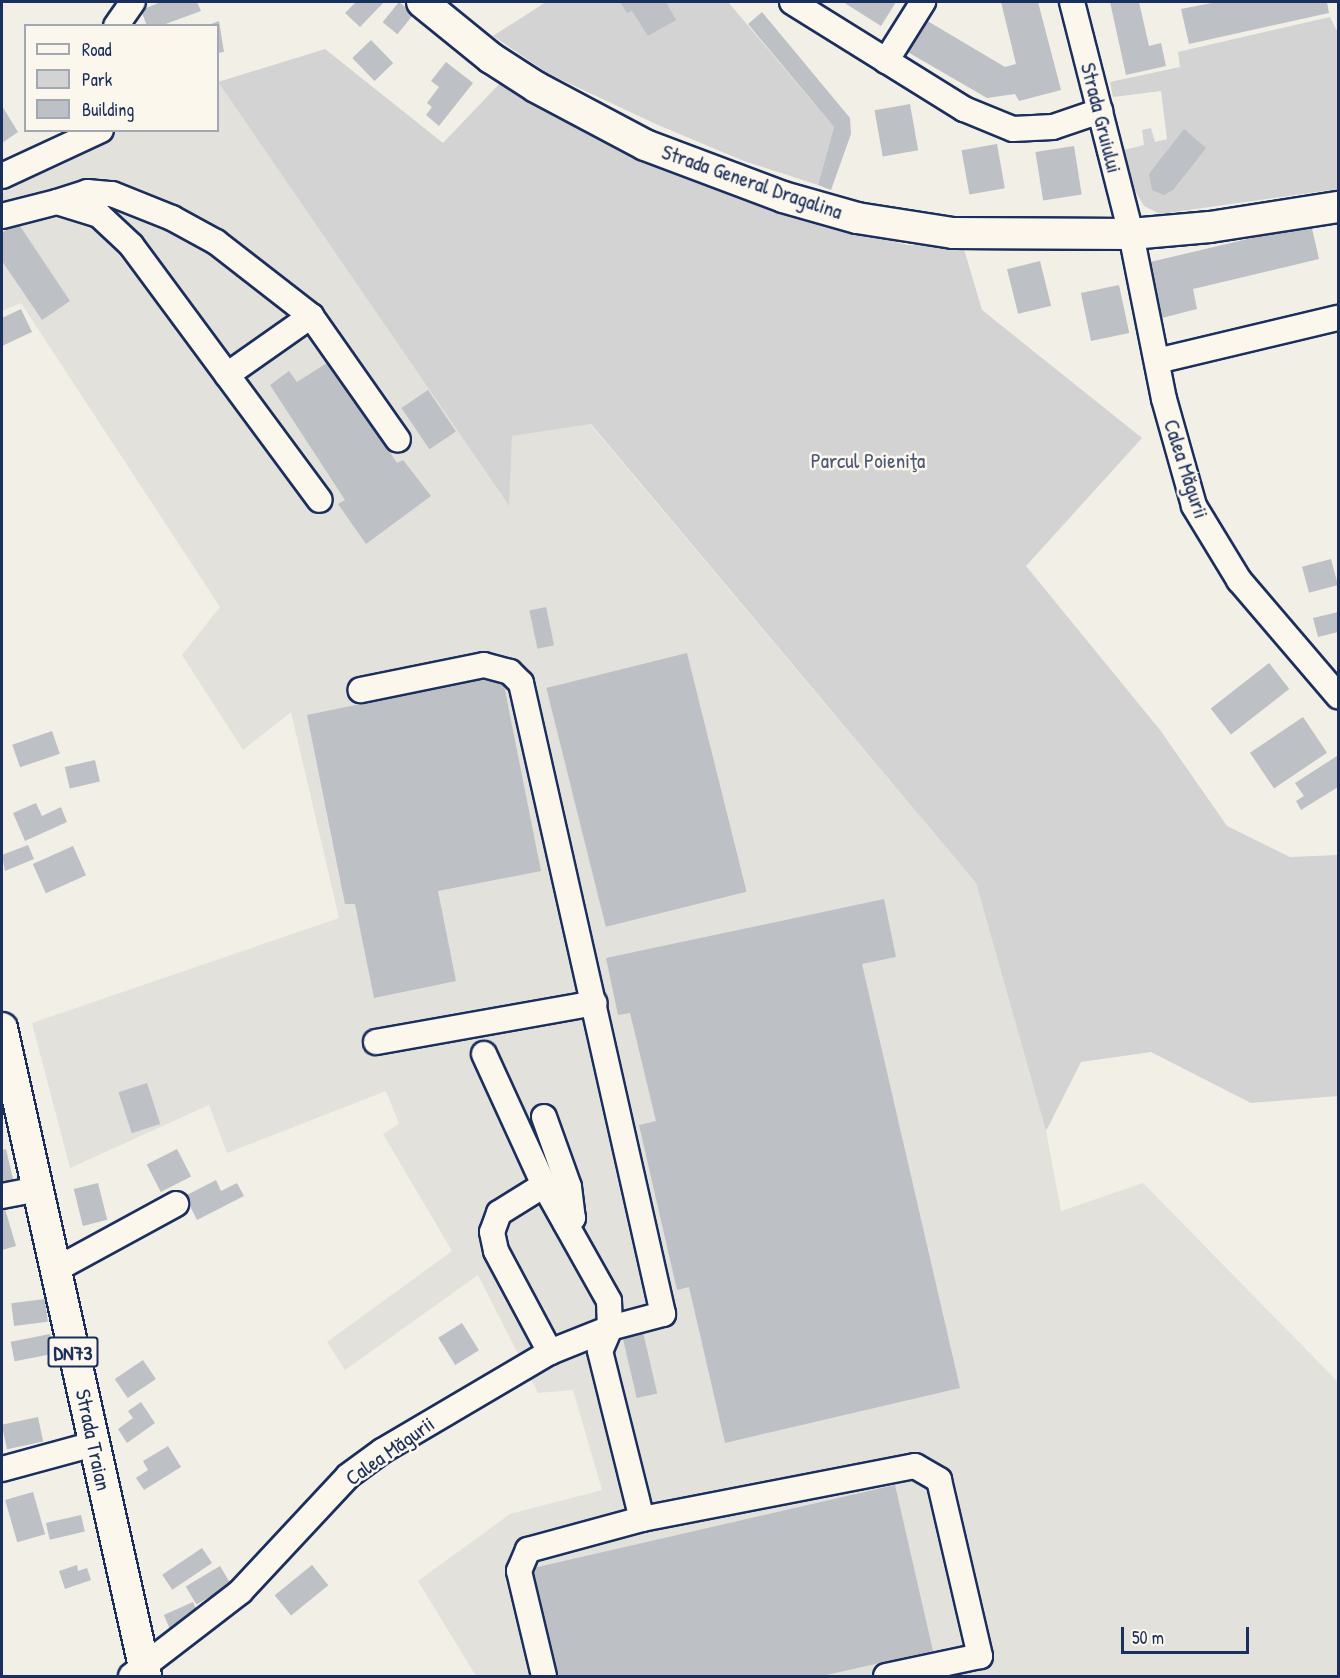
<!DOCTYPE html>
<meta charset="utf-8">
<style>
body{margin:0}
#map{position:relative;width:1340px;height:1678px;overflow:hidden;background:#f2efe6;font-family:"Patrick Hand",sans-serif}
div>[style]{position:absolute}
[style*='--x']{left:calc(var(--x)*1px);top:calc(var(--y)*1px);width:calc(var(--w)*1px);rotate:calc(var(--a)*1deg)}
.built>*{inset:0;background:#e2e1dc}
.green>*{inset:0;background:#d2d3d2}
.building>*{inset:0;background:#bdc0c4;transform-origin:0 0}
.roads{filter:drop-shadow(2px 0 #1b2f5e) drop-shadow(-2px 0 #1b2f5e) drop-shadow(0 2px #1b2f5e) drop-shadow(0 -2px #1b2f5e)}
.minor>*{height:24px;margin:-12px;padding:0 12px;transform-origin:12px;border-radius:12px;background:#fbf7ec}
.major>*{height:30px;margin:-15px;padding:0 15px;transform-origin:15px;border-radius:15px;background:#fbf7ec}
span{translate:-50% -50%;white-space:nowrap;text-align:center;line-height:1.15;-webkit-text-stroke:5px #fbf7ec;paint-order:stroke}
.shield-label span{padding:2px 4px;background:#fbf7ec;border:2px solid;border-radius:4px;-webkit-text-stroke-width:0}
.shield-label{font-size:20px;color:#1b2f5e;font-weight:700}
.street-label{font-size:21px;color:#1b2f5e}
.park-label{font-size:21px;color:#49587b}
.frame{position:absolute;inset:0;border:3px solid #1b2f5e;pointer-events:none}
.legend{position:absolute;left:24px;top:24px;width:195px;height:108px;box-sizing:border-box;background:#fbf7ec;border:2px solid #a1a7b3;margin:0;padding:8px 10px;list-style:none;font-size:18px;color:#1b2f5e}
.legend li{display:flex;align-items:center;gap:12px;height:30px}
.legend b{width:30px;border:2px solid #a1a7b3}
.scale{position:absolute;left:1121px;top:1627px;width:128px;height:27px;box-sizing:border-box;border:3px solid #1b2f5e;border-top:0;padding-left:8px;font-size:18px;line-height:21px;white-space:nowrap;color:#1b2f5e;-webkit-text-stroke:4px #fbf7ec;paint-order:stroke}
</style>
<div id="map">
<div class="built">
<div style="clip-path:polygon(218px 82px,508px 505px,512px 436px,590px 424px,976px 883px,1046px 1131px,1061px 1211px,1143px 1183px,1338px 1382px,1338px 1676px,476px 1676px,418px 1581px,510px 1514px,602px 1490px,573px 1390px,538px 1393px,478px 1275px,345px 1370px,327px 1342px,452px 1251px,383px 1134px,399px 1124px,386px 1091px,227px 1153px,209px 1105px,70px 1168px,32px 1023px,339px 918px,291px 712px,243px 750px,182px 655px,220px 607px,21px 303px,2px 311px,2px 185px,115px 131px,218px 130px)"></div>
</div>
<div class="green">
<div style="clip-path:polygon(546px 2px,728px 2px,834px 127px,818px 185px,744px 161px,658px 125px,549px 74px,493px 36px)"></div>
<div style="clip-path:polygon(1330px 17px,1338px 33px,1338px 189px,1160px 214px,1144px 206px,1130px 182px,1124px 150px,1144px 145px,1142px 130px,1151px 128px,1155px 142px,1167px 139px,1161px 91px,1113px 97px,1110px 82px,1180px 67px,1178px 52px)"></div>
<div style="clip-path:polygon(325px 49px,443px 143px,503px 80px,630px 151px,749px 202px,907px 245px,963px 246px,982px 310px,1142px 438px,1026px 566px,1160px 730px,1227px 826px,1290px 857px,1338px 855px,1338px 1096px,1251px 1103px,1151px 1052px,1081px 1062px,1046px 1131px,976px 883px,591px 424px,512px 436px,509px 506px,218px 82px)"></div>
</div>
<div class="building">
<div style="clip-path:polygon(161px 2px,197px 2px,201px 11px,160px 26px,147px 26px,141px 10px)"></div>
<div style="clip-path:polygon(356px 2px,384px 2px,360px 27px,345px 13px)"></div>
<div style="left:399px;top:2px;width:19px;height:26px;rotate:39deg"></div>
<div style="clip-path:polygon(620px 2px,666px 2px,676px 20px,648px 36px,632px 11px,627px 13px)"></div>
<div style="clip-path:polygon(843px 2px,896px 2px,881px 26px)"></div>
<div style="clip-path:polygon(1001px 2px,1038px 2px,1061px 90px,1019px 101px,1015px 94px,987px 98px,899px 47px,919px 16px,1005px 67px,1016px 64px)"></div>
<div style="clip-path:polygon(1110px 2px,1139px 2px,1149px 46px,1161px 43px,1166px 66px,1126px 75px)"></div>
<div style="clip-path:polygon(1217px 2px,1327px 2px,1329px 13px,1189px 44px,1181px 9px)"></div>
<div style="clip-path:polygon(762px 12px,850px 118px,851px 134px,831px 190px,818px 185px,834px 127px,748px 24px)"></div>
<div style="clip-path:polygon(219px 21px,224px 52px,218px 53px,218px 26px,211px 24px)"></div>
<div style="left:371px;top:40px;width:32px;height:26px;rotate:46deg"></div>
<div style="clip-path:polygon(446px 62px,473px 83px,439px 126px,426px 115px,432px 107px,427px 103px,439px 87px,431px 81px)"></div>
<div style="left:910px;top:104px;width:47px;height:36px;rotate:80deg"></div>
<div style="clip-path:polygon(2px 106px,18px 132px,2px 143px)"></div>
<div style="clip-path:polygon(1184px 129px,1206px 148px,1173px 190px,1164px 195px,1152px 190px,1149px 174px)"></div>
<div style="left:997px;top:144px;width:45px;height:36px;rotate:80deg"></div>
<div style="left:1074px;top:146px;width:49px;height:39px;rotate:81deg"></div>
<div style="clip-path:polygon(18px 223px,70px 301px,42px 320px,2px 261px,2px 233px)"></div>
<div style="clip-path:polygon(1311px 224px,1319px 259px,1193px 289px,1197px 309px,1158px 319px,1146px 263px)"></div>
<div style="left:1040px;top:261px;width:46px;height:34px;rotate:76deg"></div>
<div style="left:1119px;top:285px;width:49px;height:39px;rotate:78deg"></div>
<div style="clip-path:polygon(21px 309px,32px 332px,2px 346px,2px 318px)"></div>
<div style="clip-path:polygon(330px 361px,397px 463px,403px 460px,431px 496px,366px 544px,338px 504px,345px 500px,270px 385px,289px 371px,297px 382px)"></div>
<div style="left:428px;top:390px;width:50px;height:32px;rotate:56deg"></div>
<div style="left:1331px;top:559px;width:27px;height:30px;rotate:75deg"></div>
<div style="left:546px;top:607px;width:39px;height:17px;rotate:78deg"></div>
<div style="clip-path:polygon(1338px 612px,1338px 632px,1318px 637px,1313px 618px)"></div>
<div style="left:687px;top:653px;width:246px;height:145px;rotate:76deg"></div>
<div style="left:1269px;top:663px;width:33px;height:74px;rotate:52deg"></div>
<div style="clip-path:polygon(502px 675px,541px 871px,438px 891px,456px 981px,374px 998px,355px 904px,345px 904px,307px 715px)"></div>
<div style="left:1303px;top:717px;width:43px;height:64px;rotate:56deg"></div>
<div style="left:52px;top:731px;width:24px;height:42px;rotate:71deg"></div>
<div style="clip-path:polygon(1337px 756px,1338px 787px,1301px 810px,1296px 801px,1304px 796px,1295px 783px)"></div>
<div style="left:95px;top:760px;width:22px;height:31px;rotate:77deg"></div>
<div style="clip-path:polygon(36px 803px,42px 816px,61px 807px,67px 822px,25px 841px,13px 813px)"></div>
<div style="clip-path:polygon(28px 845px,34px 859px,5px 871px,2px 855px)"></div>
<div style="left:73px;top:846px;width:32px;height:44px;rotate:66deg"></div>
<div style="clip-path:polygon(884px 899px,896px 957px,862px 964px,960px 1388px,725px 1443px,689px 1287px,677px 1290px,639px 1125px,656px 1121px,630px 1013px,618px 1015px,606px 958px)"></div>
<div style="left:147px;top:1083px;width:43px;height:30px;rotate:72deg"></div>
<div style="clip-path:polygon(6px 1149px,14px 1183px,2px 1186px,2px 1150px)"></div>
<div style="left:177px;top:1149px;width:31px;height:34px;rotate:63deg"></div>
<div style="clip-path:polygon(216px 1180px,221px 1191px,237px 1183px,244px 1196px,197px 1220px,185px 1196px)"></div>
<div style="left:98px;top:1183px;width:38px;height:25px;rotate:76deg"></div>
<div style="clip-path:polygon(2px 1199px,16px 1246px,2px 1250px)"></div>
<div style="left:45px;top:1299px;width:23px;height:34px;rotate:83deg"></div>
<div style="left:462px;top:1323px;width:32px;height:28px;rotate:58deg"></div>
<div style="left:643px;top:1332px;width:63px;height:21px;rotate:77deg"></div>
<div style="left:50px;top:1334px;width:20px;height:40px;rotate:79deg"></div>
<div style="left:143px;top:1360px;width:23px;height:34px;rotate:56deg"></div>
<div style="clip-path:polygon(141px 1402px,155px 1423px,127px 1443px,118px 1429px,133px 1418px,128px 1411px)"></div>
<div style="left:38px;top:1417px;width:25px;height:37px;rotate:78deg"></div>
<div style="clip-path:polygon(168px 1446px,181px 1467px,144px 1490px,136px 1478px,148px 1470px,143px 1461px)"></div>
<div style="clip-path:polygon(895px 1485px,933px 1651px,822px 1676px,553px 1676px,529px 1569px)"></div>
<div style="left:33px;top:1492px;width:44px;height:29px;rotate:74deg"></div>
<div style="left:81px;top:1515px;width:17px;height:36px;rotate:77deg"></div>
<div style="left:202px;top:1548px;width:18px;height:48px;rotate:56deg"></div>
<div style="clip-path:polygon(77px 1565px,78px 1571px,87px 1568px,91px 1580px,65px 1589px,59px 1571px)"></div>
<div style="left:312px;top:1565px;width:26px;height:48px;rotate:51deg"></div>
<div style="left:220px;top:1566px;width:21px;height:40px;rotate:59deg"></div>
<div style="left:193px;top:1602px;width:20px;height:32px;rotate:66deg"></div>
</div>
<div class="roads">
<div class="minor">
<div style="--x:792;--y:2;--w:203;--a:31.9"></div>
<div style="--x:964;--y:109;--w:53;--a:22.2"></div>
<div style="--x:1013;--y:129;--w:40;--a:-2.9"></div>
<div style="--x:1053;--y:127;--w:50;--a:-18.8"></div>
<div style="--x:1072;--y:2;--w:239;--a:75.7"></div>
<div style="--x:1131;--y:234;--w:168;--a:78.7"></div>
<div style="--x:1164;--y:399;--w:111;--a:74.3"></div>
<div style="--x:1194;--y:506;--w:87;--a:58.7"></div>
<div style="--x:1239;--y:580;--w:153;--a:49.5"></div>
<div style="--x:116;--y:26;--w:29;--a:-55"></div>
<div style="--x:886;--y:61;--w:70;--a:-57.9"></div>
<div style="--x:2;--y:176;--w:109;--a:-24.9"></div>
<div style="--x:57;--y:202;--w:32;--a:-18"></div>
<div style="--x:87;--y:192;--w:25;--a:5"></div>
<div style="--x:112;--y:194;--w:65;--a:21.8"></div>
<div style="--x:172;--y:218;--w:50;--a:28.6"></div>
<div style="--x:216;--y:242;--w:120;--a:37.9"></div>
<div style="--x:311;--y:316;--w:151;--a:54.9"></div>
<div style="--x:2;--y:216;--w:57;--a:-14.3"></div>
<div style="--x:57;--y:202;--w:44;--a:17.2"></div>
<div style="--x:99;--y:215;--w:44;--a:43.2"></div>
<div style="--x:131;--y:245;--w:317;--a:53.5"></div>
<div style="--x:1157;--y:361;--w:186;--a:-13.4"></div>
<div style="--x:227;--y:375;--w:103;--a:-35.1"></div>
<div style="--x:376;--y:1042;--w:222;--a:-10.1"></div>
<div style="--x:484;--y:1054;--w:144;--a:65.4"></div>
<div style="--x:544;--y:1185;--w:133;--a:60.7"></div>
<div style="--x:609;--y:1301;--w:27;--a:88"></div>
<div style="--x:610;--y:1328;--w:25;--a:113"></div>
<div style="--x:600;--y:1351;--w:173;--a:76"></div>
<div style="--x:544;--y:1117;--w:74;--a:70.3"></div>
<div style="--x:569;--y:1187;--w:31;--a:83"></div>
<div style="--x:573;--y:1218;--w:9;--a:144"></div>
<div style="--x:544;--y:1185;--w:53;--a:148.1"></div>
<div style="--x:499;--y:1213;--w:20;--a:110"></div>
<div style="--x:492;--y:1232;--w:19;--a:78"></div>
<div style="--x:496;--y:1251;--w:115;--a:61.9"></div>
<div style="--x:2;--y:1196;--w:36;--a:-11"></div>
<div style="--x:55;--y:1270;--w:138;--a:-28.6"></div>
<div style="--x:2;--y:1469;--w:95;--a:-15.2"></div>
<div style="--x:131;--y:1676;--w:138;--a:-37.6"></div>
<div style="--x:240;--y:1592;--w:158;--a:-47"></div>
<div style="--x:348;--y:1476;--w:42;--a:-36.3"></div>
<div style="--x:382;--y:1451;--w:195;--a:-30.5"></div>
<div style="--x:550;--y:1352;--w:65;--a:-21.8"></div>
<div style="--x:610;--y:1328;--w:55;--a:-14.8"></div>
<div style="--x:663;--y:1314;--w:647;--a:-102.68"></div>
<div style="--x:521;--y:683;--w:16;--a:-135"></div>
<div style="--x:510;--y:672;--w:27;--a:-165"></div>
<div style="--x:484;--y:665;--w:126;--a:168.5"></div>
<div style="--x:544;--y:1676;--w:108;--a:-103.4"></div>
<div style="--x:519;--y:1571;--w:23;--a:-67"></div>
<div style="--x:528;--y:1550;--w:118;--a:-15.2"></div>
<div style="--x:642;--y:1519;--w:278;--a:-11"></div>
<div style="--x:915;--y:1466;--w:28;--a:30"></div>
<div style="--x:939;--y:1480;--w:181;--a:76.9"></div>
<div style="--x:980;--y:1656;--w:96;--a:168"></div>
</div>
<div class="major">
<div style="--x:422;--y:2;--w:89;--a:39.1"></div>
<div style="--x:491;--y:58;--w:54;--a:32.8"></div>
<div style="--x:536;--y:87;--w:123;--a:28"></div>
<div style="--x:645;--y:145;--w:147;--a:20.6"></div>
<div style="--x:783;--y:197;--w:77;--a:15.8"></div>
<div style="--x:857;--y:218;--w:97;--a:8.9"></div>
<div style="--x:953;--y:233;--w:178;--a:0.3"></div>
<div style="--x:1131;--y:234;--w:79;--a:-5.1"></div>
<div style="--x:1210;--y:227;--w:130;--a:-8.9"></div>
<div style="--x:2;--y:1028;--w:664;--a:77.47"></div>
</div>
</div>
<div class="shield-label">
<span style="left:73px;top:1352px">DN73</span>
</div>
<div class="street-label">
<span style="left:1101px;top:118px;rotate:76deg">Strada Gruiului</span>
<span style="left:752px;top:182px;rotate:19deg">Strada General Dragalina</span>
<span style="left:1186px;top:469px;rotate:72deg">Calea Măgurii</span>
<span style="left:93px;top:1440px;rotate:78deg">Strada Traian</span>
<span style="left:390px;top:1451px;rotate:-35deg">Calea Măgurii</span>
</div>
<div class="park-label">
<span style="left:868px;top:461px">Parcul Poieniţa</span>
</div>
<div class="frame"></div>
<ul class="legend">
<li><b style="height:8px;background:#fbf7ec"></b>Road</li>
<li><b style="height:16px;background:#d2d3d2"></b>Park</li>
<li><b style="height:16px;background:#bdc0c4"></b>Building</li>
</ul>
<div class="scale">50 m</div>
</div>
